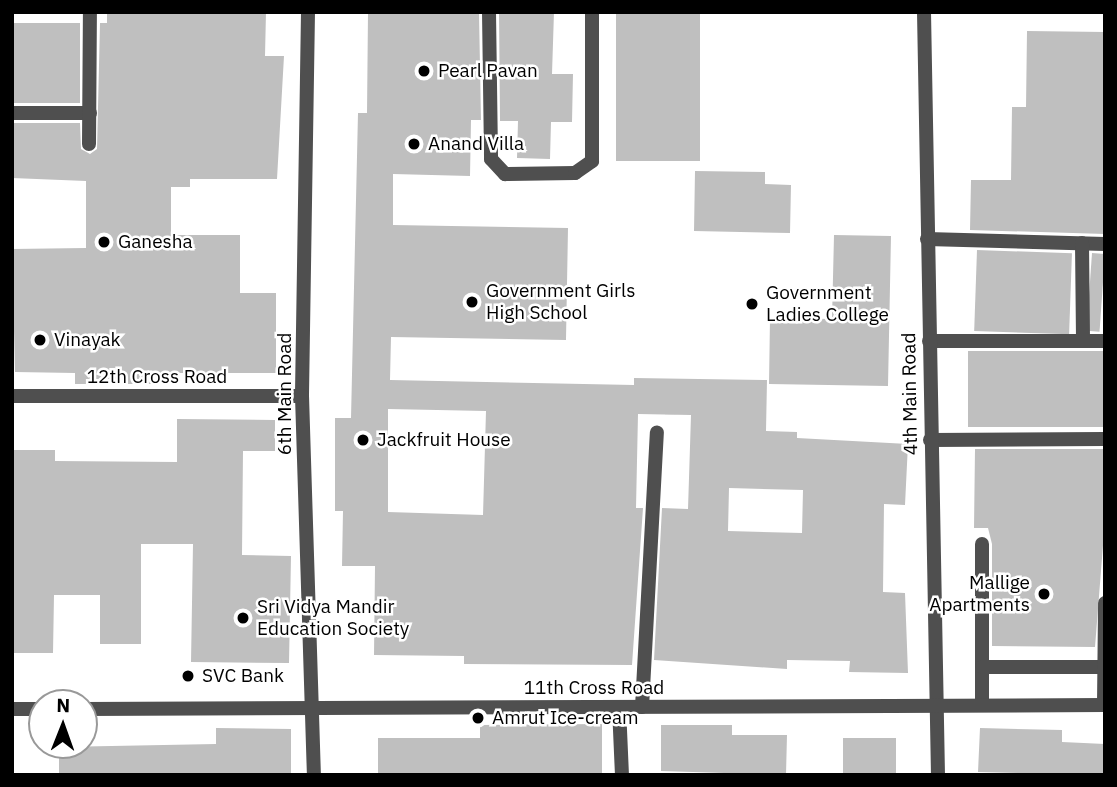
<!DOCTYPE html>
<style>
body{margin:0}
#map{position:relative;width:1117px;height:787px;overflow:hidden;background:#fff;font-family:"IBM Plex Sans",sans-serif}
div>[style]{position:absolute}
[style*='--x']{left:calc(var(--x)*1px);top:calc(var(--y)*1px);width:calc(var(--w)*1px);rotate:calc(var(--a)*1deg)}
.building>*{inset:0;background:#bfbfbf;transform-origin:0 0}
.minor>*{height:14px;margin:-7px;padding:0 7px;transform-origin:7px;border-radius:7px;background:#4f4f4f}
.tertiary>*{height:14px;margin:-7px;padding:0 7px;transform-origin:7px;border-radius:7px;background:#4f4f4f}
.dots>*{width:19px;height:19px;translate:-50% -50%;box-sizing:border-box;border:4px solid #fff;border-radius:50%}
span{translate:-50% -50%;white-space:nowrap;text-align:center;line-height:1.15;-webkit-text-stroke:5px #fff;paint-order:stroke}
.poi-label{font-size:19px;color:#000}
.left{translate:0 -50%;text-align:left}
.right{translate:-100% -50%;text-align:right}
.street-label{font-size:19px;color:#000}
.frame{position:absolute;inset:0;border:14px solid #000;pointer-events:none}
.north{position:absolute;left:28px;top:689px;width:70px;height:70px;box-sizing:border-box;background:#fff;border:2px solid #999;border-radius:50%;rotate:1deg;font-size:19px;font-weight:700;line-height:28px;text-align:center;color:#000}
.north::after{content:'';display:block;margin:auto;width:24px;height:32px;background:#000;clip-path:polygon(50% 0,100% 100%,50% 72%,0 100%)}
</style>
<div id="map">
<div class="building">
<div style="clip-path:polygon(107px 12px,266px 12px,265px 56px,284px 56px,277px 179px,190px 179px,190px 187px,171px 187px,171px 235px,240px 235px,240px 293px,276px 293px,276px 373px,154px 373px,154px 384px,75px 384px,75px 373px,15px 372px,12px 249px,86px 248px,86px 181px,12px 178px,12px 123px,80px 123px,81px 149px,90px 154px,97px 149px,100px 23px,107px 23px)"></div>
<div style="clip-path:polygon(evenodd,368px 12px,479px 12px,481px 120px,471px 120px,470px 176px,393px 174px,393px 225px,568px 228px,566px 340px,391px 337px,390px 380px,634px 385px,634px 378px,767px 380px,766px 431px,797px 432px,797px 438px,908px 444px,905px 505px,884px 504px,883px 592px,905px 593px,908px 673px,849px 672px,850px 661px,787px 660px,787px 669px,654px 660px,662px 508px,688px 509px,691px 415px,638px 414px,636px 508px,643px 508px,632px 665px,464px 664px,464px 656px,374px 655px,375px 566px,342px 566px,343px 511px,335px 511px,335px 418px,351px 418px,358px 113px,367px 113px,368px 12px,388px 409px,486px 411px,483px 515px,388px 512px,388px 409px,368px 12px,729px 488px,803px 490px,802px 533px,728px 531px,729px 488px)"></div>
<div style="clip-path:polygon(499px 12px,554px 12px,552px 74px,573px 74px,572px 122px,551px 122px,550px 159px,517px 158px,518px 121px,500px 121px)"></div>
<div style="left:616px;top:12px;width:84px;height:149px"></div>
<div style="left:80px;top:23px;width:80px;height:68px;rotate:90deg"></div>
<div style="clip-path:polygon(1027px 31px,1105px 32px,1105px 234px,970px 230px,971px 180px,1011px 180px,1012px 107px,1026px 107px)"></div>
<div style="clip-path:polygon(695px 171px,765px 172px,765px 184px,791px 185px,790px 233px,694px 231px)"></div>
<div style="clip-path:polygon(834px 235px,891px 236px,888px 386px,769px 384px,770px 318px,832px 319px)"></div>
<div style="left:977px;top:250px;width:95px;height:81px;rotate:2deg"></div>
<div style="left:1092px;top:253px;width:13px;height:78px;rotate:4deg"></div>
<div style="left:968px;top:351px;width:137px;height:76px"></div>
<div style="clip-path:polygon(177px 419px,275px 420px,275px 451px,243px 451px,242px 555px,291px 556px,289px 663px,191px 662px,193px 544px,141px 544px,141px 644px,100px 644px,100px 595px,54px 595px,53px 653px,12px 653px,12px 450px,55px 450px,55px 461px,177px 462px)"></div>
<div style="clip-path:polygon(975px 449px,1105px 449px,1105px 520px,1095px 647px,992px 646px,992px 544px,988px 528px,974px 528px)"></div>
<div style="clip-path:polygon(602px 724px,602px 775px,378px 775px,378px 738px,480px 738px,480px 725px)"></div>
<div style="clip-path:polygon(661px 725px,732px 725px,732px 735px,787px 735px,786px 775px,661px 771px)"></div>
<div style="clip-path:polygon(216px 728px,291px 729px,291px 775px,59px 775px,59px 747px,216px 744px)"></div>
<div style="clip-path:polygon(980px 728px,1062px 730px,1062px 742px,1105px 744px,1105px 775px,978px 772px)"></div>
<div style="left:896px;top:738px;width:37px;height:53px;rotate:90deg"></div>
</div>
<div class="minor">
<div style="--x:308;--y:12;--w:384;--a:90.9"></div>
<div style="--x:302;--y:396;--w:379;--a:88.2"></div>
<div style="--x:489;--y:12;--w:147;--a:89.2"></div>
<div style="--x:491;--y:159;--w:21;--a:47"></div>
<div style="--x:505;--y:174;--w:70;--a:-0.8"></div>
<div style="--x:575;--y:173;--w:21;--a:-35"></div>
<div style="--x:592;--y:161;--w:149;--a:-90"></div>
<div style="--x:12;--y:113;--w:78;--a:0"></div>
<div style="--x:89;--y:144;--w:132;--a:-89.6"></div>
<div style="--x:927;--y:239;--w:178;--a:1.6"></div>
<div style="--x:1082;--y:243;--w:98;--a:89.4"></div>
<div style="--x:929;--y:341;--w:176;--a:0"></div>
<div style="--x:12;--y:396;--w:290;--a:0"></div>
<div style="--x:930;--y:440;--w:175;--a:-0.3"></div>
<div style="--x:982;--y:544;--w:161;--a:90"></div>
<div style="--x:982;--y:667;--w:122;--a:0"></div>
<div style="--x:1104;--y:705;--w:102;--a:-89.4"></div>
<div style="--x:619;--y:707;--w:68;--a:87.5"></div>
<div style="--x:642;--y:707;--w:275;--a:-86.9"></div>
</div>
<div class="tertiary">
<div style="--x:924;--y:12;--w:763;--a:88.95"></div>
<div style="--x:12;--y:709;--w:30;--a:0"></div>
<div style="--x:84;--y:709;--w:1021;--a:-0.22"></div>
</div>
<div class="dots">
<div style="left:424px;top:71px;background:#000"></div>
<div style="left:414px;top:144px;background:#000"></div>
<div style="left:104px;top:242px;background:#000"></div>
<div style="left:472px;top:302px;background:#000"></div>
<div style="left:752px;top:304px;background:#000"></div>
<div style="left:40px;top:340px;background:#000"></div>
<div style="left:363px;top:440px;background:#000"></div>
<div style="left:1044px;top:594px;background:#000"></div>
<div style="left:243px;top:618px;background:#000"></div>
<div style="left:188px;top:676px;background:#000"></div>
<div style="left:478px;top:718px;background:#000"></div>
</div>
<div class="poi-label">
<span class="left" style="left:438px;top:71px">Pearl Pavan</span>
<span class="left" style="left:428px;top:144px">Anand Villa</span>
<span class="left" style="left:118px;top:242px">Ganesha</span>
<span class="left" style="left:486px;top:302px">Government Girls<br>High School</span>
<span class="left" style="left:766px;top:304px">Government<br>Ladies College</span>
<span class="left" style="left:54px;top:340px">Vinayak</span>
<span class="left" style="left:377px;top:440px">Jackfruit House</span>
<span class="right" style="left:1030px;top:594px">Mallige<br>Apartments</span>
<span class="left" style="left:257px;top:618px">Sri Vidya Mandir<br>Education Society</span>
<span class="left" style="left:202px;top:676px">SVC Bank</span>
<span class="left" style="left:492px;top:718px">Amrut Ice-cream</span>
</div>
<div class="street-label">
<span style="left:157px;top:377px">12th Cross Road</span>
<span style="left:285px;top:394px;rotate:-90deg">6th Main Road</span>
<span style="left:910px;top:394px;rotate:-91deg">4th Main Road</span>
<span style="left:594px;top:688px">11th Cross Road</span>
</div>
<div class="frame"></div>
<div class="north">N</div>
</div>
